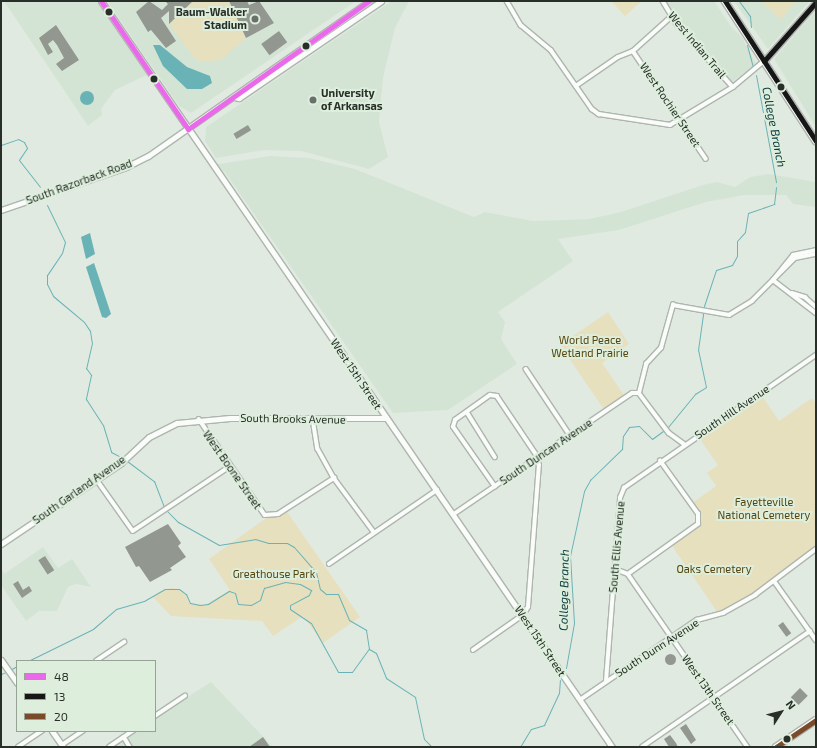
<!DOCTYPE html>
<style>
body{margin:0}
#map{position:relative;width:817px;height:748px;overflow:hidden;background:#e1eae1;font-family:"Exo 2",sans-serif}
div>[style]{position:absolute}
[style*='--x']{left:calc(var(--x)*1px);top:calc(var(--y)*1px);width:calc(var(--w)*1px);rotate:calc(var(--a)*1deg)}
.built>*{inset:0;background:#d4e4d4}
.green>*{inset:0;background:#e6e0bf}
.water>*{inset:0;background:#69b3b6}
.round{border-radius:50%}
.stream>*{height:1px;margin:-0.5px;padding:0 0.5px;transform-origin:0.5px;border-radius:0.5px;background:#69b3b6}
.building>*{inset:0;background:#929790;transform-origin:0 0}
.roads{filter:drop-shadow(1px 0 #aeb5ae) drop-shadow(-1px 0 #aeb5ae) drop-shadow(0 1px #aeb5ae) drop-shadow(0 -1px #aeb5ae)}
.street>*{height:3.5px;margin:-1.75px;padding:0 1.75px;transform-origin:1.75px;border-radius:1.75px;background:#fafcfa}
.secondary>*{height:5px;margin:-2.5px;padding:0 2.5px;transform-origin:2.5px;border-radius:2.5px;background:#fafcfa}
.primary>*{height:5.5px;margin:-2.75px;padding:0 2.75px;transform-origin:2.75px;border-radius:2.75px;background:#fafcfa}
.bus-1>*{height:5px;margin:-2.5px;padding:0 2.5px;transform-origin:2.5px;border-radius:2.5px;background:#ea69ea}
.bus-2>*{height:5px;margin:-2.5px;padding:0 2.5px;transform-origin:2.5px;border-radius:2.5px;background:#161616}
.bus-3>*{height:5px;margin:-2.5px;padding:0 2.5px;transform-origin:2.5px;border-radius:2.5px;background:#7a4b2a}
.dots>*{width:11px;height:11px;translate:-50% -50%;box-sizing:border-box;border:2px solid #ded;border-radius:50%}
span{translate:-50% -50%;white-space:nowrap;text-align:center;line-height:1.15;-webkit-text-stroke:4px #ded;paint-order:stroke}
.poi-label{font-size:11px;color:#282f28;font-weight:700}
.right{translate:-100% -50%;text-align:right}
.left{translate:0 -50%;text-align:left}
.street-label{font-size:11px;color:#282f28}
.park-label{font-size:11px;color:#57450f}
.water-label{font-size:12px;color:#0b3a3e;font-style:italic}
.frame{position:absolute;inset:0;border:2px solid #282f28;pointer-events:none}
.legend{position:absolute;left:16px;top:660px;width:140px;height:72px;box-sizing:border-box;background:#ded;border:1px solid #95a295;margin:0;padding:5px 7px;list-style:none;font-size:12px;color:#282f28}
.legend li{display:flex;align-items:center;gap:8px;height:20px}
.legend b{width:20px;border:1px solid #95a295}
.north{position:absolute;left:761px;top:692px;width:40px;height:40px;-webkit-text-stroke:3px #ded;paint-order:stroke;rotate:54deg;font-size:11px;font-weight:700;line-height:16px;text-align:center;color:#282f28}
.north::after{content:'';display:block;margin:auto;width:14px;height:18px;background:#282f28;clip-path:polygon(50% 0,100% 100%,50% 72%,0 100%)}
</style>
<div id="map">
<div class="built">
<div style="clip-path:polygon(4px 1px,101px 1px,151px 73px,115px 90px,101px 109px,102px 115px,88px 126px)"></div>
<div style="clip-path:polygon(107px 1px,356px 1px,191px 113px,179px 106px)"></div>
<div style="clip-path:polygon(392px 1px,409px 1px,395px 28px,383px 78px,379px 122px,388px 157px,369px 169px,301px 151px,264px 150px,216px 158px,205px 141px,206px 127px)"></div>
<div style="clip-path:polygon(665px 1px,714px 1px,732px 28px,742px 37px,756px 64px,732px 82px,673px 14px)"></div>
<div style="clip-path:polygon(734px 1px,810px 1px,768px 49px)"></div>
<div style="clip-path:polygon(816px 10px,816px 127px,774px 59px)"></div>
<div style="clip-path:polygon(270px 156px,309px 158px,355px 169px,474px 217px,485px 212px,533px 221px,589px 219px,621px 212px,703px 185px,717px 182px,735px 187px,750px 177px,768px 174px,816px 182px,816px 207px,793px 204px,786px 195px,744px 195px,706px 202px,619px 230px,558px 239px,573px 261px,498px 312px,505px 322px,501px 339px,517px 364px,448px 410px,393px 413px,224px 171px,218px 172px,212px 165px)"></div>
<div style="clip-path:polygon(43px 547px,58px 568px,72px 559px,91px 587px,76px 584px,68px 587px,57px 611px,39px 611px,26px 621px,1px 585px,1px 569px,4px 574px)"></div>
<div style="clip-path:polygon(211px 682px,273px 747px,113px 747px,136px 731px,155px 731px,155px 718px)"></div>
</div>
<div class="green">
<div style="clip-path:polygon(193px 1px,229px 1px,246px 38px,222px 59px,206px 62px,196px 60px,169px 24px)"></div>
<div style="clip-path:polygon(611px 1px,642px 1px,625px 16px)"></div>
<div style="clip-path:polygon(760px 1px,796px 1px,781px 19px)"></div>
<div style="clip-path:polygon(608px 312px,629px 344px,602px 363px,626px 398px,605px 411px,560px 345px)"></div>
<div style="clip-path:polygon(760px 393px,779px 421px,812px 398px,816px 404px,816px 549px,755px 595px,718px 613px,670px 543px,696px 526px,699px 517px,691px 504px,716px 486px,707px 473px,718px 465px,697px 435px)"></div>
<div style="clip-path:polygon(285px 509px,360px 617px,323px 643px,303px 616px,273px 636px,262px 621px,171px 616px,153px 597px,165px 589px,174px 588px,186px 594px,190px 603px,205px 605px,230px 590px,209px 559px,269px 516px)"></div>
</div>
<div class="water">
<div style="clip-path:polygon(153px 45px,160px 45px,187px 67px,210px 76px,212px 83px,202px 89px,187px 89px,163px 66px)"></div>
<div class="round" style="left:80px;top:91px;width:14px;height:14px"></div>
<div style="clip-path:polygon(90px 233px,95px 254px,86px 259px,81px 237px)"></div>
<div style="clip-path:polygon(94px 263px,111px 314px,106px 318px,102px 317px,86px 267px)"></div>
</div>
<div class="stream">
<div style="--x:739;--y:1;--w:19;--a:54"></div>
<div style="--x:750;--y:16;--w:11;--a:85"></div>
<div style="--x:747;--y:45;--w:23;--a:75"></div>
<div style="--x:756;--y:75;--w:109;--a:79.4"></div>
<div style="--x:1;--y:145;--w:18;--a:-19"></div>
<div style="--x:18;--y:139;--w:7;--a:27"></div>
<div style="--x:24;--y:142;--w:7;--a:63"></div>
<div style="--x:27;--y:148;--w:14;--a:124"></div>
<div style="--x:19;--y:160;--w:34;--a:52"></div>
<div style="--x:47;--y:205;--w:41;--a:64.1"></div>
<div style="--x:65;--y:242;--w:11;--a:105"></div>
<div style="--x:62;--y:253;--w:27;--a:124"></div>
<div style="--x:47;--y:275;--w:9;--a:90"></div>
<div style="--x:47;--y:284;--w:13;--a:63"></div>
<div style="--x:53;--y:296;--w:40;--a:40"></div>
<div style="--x:84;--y:322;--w:11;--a:56"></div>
<div style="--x:90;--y:331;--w:12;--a:81"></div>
<div style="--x:92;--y:343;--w:26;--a:103"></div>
<div style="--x:86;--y:368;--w:9;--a:54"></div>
<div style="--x:91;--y:375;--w:25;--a:102"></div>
<div style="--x:86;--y:399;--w:31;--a:57"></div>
<div style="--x:103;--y:425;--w:28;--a:73"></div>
<div style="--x:111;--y:452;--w:13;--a:27"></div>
<div style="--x:703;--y:309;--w:41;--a:-71.6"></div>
<div style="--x:716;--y:270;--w:17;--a:-17"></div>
<div style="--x:732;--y:265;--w:10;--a:-61"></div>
<div style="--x:737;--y:256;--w:15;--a:-90"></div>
<div style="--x:737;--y:241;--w:12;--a:-48"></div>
<div style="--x:745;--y:232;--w:19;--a:-81"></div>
<div style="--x:748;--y:213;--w:28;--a:-19"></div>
<div style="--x:774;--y:204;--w:17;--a:-83"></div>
<div style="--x:668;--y:427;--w:43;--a:-50.7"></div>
<div style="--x:695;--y:394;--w:13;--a:-32"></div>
<div style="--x:706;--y:387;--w:38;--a:-102"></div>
<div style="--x:698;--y:350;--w:37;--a:-82"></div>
<div style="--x:127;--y:461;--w:34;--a:37"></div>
<div style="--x:154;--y:481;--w:28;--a:69"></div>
<div style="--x:167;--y:511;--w:16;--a:45"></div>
<div style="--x:178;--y:522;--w:47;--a:29.3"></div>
<div style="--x:219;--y:545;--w:36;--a:-9"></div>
<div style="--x:255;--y:539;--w:14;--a:17"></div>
<div style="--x:268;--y:543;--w:19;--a:0"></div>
<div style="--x:287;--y:543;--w:8;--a:30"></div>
<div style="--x:294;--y:547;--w:33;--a:49"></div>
<div style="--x:316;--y:572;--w:17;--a:77"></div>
<div style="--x:320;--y:589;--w:8;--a:40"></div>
<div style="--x:326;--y:594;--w:12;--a:0"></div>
<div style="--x:338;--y:594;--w:28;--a:67"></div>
<div style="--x:349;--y:620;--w:20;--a:30"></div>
<div style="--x:366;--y:630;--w:19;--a:81"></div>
<div style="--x:369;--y:649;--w:8;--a:30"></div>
<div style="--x:376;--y:653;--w:27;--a:68"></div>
<div style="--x:386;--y:678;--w:35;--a:33"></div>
<div style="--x:415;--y:697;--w:43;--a:77.9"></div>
<div style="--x:424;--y:739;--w:11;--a:45"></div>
<div style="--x:28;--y:661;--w:72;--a:-26.2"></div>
<div style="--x:93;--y:629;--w:30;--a:-41"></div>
<div style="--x:116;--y:609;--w:29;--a:-16"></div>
<div style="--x:144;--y:601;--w:24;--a:-30"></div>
<div style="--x:165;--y:589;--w:14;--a:0"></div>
<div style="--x:179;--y:589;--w:9;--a:36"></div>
<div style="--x:186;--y:594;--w:10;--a:66"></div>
<div style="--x:190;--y:603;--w:10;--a:11"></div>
<div style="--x:200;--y:605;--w:8;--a:-7"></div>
<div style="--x:208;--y:604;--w:25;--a:-32"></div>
<div style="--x:229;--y:591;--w:6;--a:18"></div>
<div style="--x:235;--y:593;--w:11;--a:75"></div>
<div style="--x:238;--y:604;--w:13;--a:4"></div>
<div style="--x:251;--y:605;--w:10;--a:-29"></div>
<div style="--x:260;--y:600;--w:13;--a:-72"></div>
<div style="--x:264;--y:588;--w:22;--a:-16"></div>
<div style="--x:285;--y:582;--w:15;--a:8"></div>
<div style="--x:300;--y:584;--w:13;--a:29"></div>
<div style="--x:311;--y:590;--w:5;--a:112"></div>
<div style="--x:309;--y:595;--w:21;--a:152"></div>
<div style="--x:290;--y:605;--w:4;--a:90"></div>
<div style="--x:290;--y:609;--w:25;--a:34"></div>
<div style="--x:311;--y:623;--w:56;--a:61.1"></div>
<div style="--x:338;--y:672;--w:14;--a:0"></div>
<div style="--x:352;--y:672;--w:29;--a:-54"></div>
<div style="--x:566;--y:668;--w:46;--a:-79.9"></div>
<div style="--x:574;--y:623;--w:67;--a:-93.4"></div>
<div style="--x:570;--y:556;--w:66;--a:-77.8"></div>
<div style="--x:584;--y:491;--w:13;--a:-61"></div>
<div style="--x:590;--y:480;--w:45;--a:-44.1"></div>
<div style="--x:622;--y:449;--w:13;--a:-86"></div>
<div style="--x:623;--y:436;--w:11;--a:-56"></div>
<div style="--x:629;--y:427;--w:10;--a:-6"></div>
<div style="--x:639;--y:426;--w:18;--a:45"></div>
<div style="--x:652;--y:439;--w:14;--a:-36"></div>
<div style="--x:10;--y:670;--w:8;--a:-30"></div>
<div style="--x:1;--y:674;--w:5;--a:-22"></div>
<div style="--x:520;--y:747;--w:21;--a:-59"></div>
<div style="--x:531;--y:729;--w:14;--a:-17"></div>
<div style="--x:544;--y:725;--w:35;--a:-65"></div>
<div style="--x:559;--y:693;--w:13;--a:-86"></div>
</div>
<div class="building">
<div style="clip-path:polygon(149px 1px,162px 10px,168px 4px,165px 1px,193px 1px,169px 24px,169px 11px,161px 18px,176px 41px,166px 48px,151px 30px,148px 32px,136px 12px)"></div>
<div style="clip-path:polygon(229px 1px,247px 1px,249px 5px,259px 1px,274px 23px,246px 38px)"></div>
<div style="clip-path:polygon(56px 25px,79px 60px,62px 71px,56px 64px,64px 58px,57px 45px,53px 40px,48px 44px,53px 52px,48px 55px,39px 38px)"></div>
<div style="left:279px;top:31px;width:14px;height:22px;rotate:54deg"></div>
<div style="left:248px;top:125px;width:6px;height:17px;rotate:59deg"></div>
<div style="clip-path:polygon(168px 524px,181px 543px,178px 546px,186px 557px,170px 568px,172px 570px,150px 582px,139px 566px,136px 567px,125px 547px)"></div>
<div style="left:45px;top:556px;width:17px;height:8px;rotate:57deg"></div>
<div style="clip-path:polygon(18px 581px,23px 590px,29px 586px,32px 591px,22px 598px,13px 584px)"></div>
<div style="left:783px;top:622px;width:14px;height:6px;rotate:54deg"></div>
<div class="round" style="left:664.5px;top:653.5px;width:11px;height:11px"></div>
<div style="left:800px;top:688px;width:11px;height:13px;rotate:45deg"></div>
<div style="clip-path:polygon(686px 724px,696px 740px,691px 744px,680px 728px)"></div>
<div style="clip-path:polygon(670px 735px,676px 743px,678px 747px,669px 747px,664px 739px)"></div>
<div style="clip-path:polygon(263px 737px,270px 747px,249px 747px)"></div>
</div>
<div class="roads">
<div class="street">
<div style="--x:507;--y:1;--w:28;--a:60"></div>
<div style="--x:521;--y:25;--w:39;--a:40"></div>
<div style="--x:551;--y:50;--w:72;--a:55.2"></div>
<div style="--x:592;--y:109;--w:9;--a:36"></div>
<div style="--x:599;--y:114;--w:72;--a:8.8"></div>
<div style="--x:670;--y:125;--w:74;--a:-31.1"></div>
<div style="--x:733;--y:87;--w:40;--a:-40"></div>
<div style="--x:663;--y:1;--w:27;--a:59"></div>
<div style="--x:677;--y:24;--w:84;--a:48.4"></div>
<div style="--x:633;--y:51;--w:130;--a:55.9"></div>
<div style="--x:576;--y:86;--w:51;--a:-34.6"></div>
<div style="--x:618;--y:57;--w:16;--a:-22"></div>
<div style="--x:633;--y:51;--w:51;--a:-41.8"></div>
<div style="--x:773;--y:280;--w:32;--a:-51"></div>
<div style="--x:793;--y:255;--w:24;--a:-12"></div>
<div style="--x:773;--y:280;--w:54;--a:37.5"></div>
<div style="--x:792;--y:293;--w:14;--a:17"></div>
<div style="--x:805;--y:297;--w:15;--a:42"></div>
<div style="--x:526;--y:369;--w:79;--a:56.3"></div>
<div style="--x:639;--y:393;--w:30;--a:-76"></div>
<div style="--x:646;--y:364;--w:22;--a:-47"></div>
<div style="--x:661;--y:348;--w:45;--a:-74.4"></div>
<div style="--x:673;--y:305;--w:57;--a:10.1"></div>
<div style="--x:729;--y:315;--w:27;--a:-31"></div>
<div style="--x:752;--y:301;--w:61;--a:-45"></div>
<div style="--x:795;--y:258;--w:21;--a:-11"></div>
<div style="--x:639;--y:393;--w:50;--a:53.1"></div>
<div style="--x:669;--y:433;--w:19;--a:36"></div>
<div style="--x:467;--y:412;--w:53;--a:58.1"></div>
<div style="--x:199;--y:419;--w:116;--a:55.5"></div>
<div style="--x:265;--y:515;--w:13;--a:-4"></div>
<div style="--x:278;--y:514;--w:67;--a:-32.7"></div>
<div style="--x:313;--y:419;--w:30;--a:81"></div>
<div style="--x:318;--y:449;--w:33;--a:61"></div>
<div style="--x:334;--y:478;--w:67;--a:53.5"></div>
<div style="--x:97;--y:480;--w:62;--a:54.8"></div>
<div style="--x:133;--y:531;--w:115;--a:-33.7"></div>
<div style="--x:495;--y:487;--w:73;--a:-125"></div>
<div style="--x:453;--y:427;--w:7;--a:-74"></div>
<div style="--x:455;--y:420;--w:43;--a:-35.5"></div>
<div style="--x:490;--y:395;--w:7;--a:8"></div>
<div style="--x:497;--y:396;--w:73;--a:56.1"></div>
<div style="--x:454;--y:514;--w:215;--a:-34.2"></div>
<div style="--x:632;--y:393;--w:7;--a:0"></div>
<div style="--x:329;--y:564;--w:131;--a:-34.4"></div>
<div style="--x:615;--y:569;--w:14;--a:21"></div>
<div style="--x:628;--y:574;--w:86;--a:-35.5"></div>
<div style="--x:698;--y:524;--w:10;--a:-90"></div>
<div style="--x:698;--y:514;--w:65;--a:-125.6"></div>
<div style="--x:628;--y:574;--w:211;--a:55.3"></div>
<div style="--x:775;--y:582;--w:71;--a:54.7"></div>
<div style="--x:473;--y:650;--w:61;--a:-35"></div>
<div style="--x:523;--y:615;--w:9;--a:-58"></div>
<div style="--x:528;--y:607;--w:142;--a:-85.6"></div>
<div style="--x:539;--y:465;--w:7;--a:-124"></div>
<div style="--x:96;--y:661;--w:34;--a:-34"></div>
<div style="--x:606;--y:681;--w:184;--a:-85.6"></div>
<div style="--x:620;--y:498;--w:11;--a:-68"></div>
<div style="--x:624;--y:488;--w:234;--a:-34.7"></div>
<div style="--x:580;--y:700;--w:142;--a:-34.4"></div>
<div style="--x:697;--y:620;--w:27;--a:-15"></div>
<div style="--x:723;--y:613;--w:37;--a:-29"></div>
<div style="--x:755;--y:595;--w:76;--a:-37"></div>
<div style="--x:155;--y:716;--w:36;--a:-34"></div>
<div style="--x:124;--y:737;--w:12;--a:59"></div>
<div style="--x:62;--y:745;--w:25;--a:-34"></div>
<div style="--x:18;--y:747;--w:29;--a:-34"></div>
<div style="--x:109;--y:747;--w:29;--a:-34"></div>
<div style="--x:642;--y:747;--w:204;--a:-34.6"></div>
</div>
<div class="secondary">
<div style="--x:101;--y:1;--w:904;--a:55.59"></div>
<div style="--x:764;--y:61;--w:79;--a:-48.6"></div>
<div style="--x:234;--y:97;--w:5;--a:11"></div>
<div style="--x:239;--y:98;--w:172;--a:-34.3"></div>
<div style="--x:1;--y:210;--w:132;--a:-19"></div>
<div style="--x:126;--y:167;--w:25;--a:-27"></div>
<div style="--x:148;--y:156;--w:270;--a:-35"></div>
<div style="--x:1;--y:544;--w:145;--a:-34"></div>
<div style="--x:121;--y:463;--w:38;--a:-43"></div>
<div style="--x:149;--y:437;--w:31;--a:-27"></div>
<div style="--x:177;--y:423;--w:53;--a:-5.4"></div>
<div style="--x:230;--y:418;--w:156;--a:0"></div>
<div style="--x:1;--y:660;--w:28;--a:55"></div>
<div style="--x:52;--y:731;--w:19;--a:55"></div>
</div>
<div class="primary">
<div style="--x:725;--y:1;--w:167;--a:57"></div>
<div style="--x:776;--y:747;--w:48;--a:-34"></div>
</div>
</div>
<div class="bus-1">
<div style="--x:101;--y:1;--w:155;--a:55.8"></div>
<div style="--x:188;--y:129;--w:222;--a:-35.3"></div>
</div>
<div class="bus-2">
<div style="--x:725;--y:1;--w:167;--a:57"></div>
<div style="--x:764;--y:61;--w:79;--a:-48.6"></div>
</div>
<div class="bus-3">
<div style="--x:776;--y:747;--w:48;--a:-34"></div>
</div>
<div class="dots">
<div style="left:109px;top:12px;background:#282f28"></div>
<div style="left:255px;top:19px;background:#697069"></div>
<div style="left:306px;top:46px;background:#282f28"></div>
<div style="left:154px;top:79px;background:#282f28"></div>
<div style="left:781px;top:87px;background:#282f28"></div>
<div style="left:313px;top:100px;background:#697069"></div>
<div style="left:787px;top:739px;background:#282f28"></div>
</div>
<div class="poi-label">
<span class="right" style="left:247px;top:19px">Baum-Walker<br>Stadium</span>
<span class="left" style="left:321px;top:100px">University<br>of Arkansas</span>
</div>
<div class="street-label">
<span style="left:697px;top:45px;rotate:50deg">West Indian Trail</span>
<span style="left:670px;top:105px;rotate:56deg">West Rochier Street</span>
<span style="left:79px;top:182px;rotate:-20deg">South Razorback Road</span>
<span style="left:356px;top:374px;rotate:56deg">West 15th Street</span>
<span style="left:732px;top:412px;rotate:-34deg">South Hill Avenue</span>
<span style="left:293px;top:419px;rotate:1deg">South Brooks Avenue</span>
<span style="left:546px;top:452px;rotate:-34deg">South Duncan Avenue</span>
<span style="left:232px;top:470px;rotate:55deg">West Boone Street</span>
<span style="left:79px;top:490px;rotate:-35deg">South Garland Avenue</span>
<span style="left:617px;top:547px;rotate:-85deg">South Ellis Avenue</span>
<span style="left:540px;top:641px;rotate:56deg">West 15th Street</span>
<span style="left:657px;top:648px;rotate:-33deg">South Dunn Avenue</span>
<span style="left:708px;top:690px;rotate:55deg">West 13th Street</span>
</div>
<div class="park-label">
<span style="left:590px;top:347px">World Peace<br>Wetland Prairie</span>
<span style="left:764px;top:509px">Fayetteville<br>National Cemetery</span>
<span style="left:714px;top:569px">Oaks Cemetery</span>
<span style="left:274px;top:574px">Greathouse Park</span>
</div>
<div class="water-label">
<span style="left:774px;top:127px;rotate:79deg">College Branch</span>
<span style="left:564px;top:590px;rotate:-89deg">College Branch</span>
</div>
<div class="frame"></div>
<ul class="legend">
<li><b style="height:5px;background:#ea69ea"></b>48</li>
<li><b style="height:5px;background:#161616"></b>13</li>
<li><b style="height:5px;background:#7a4b2a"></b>20</li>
</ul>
<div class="north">N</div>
</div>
